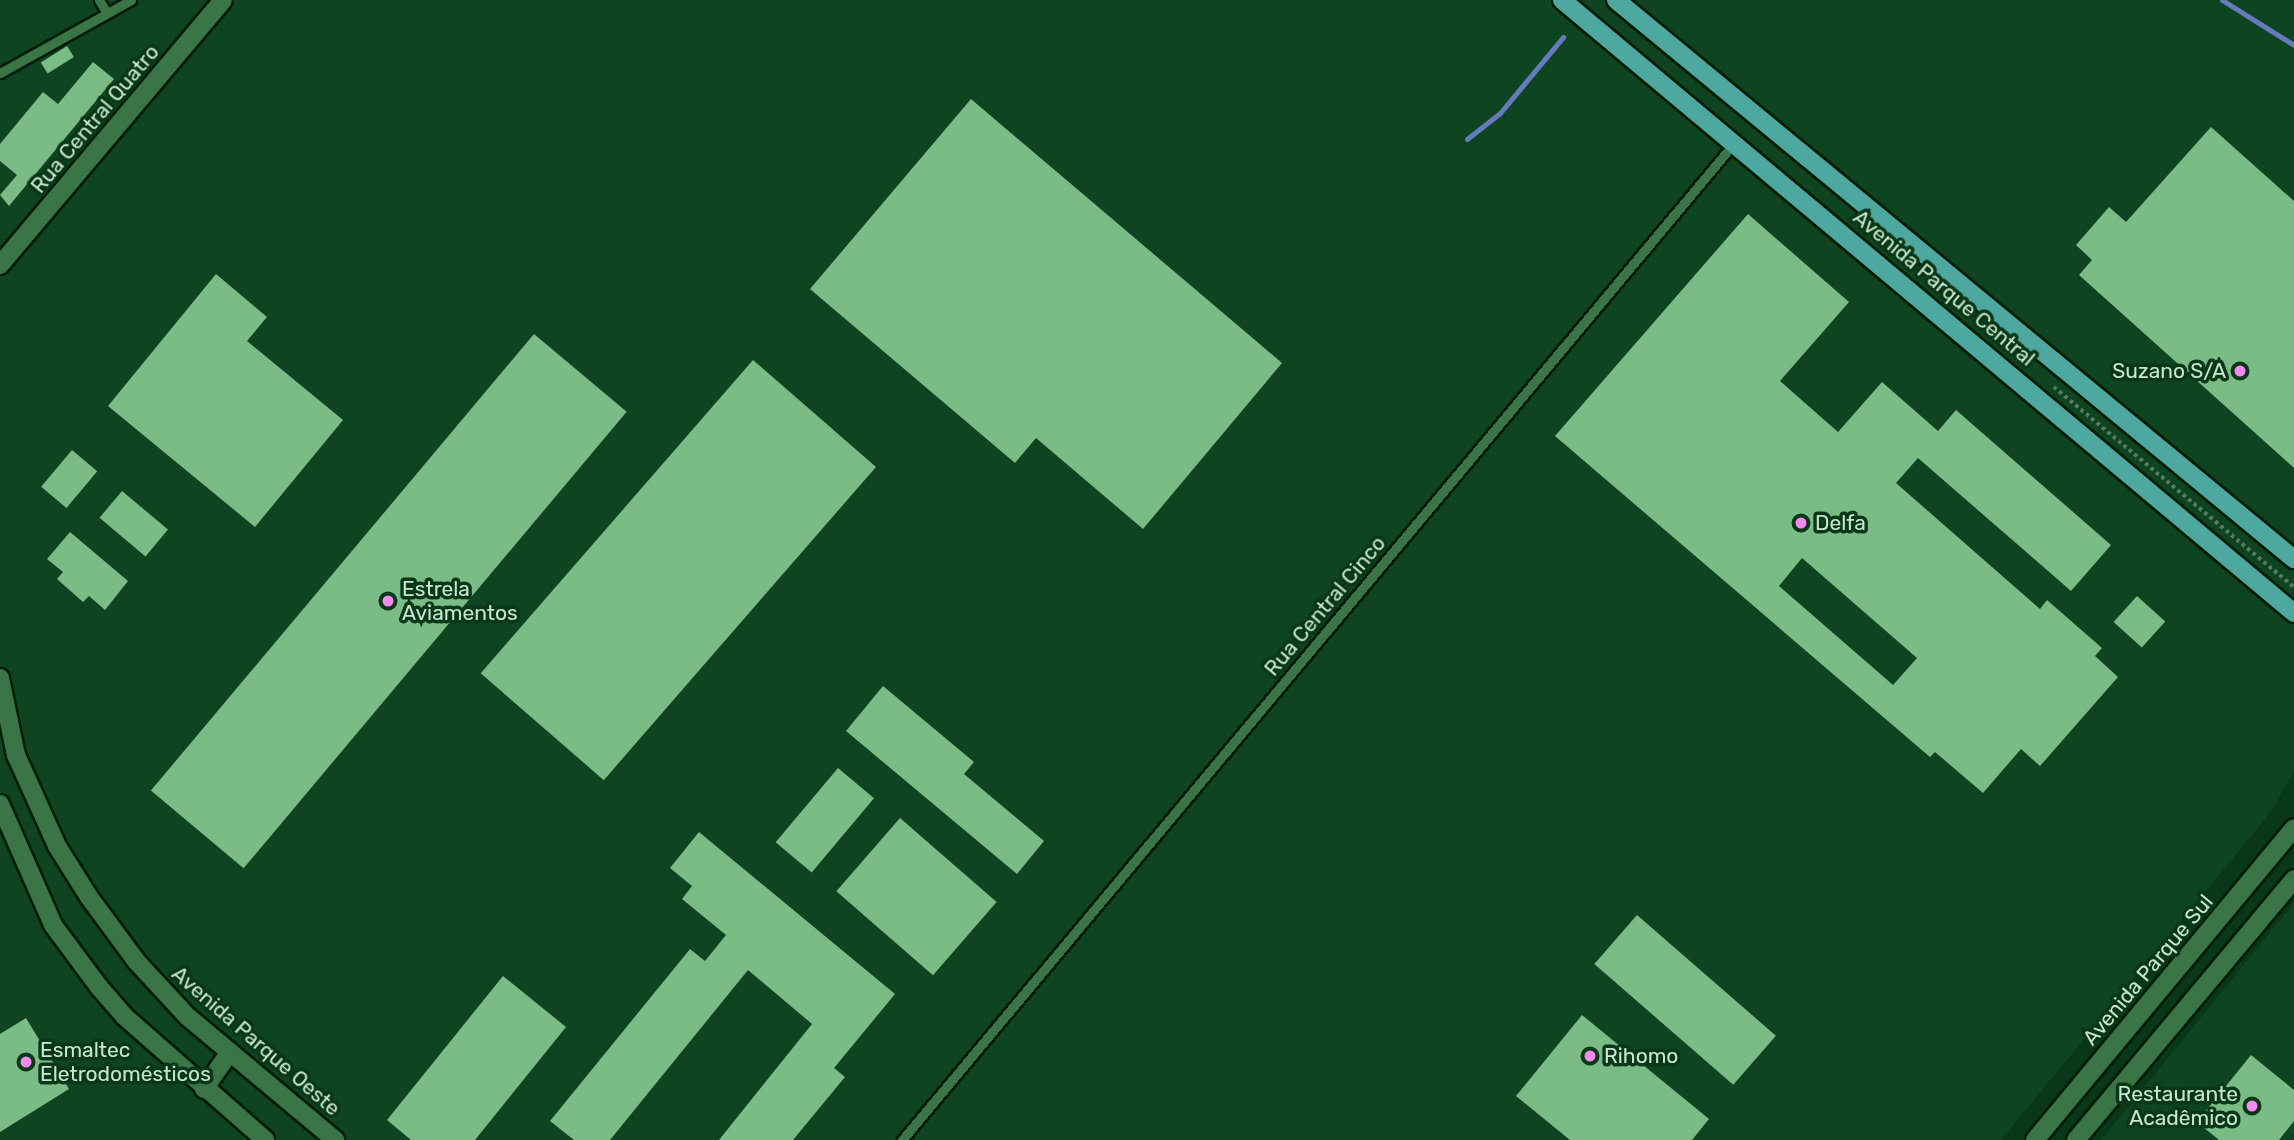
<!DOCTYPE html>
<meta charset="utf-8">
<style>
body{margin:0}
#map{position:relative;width:2294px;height:1140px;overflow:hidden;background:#083817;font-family:Rubik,sans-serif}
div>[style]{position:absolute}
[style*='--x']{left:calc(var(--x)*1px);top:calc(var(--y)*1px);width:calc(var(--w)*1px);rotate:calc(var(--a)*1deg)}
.built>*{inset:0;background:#0f4420}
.stream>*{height:5px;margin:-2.5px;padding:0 2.5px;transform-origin:2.5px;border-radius:2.5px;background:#657bbb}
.building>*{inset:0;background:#7abb86;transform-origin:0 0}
.path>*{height:3.5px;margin-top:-1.75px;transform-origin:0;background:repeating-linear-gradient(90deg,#547d5f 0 3.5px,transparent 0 7px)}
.roads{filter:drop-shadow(2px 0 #001d06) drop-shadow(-2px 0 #001d06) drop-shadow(0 2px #001d06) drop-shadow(0 -2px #001d06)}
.service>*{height:9px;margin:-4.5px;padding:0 4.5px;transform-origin:4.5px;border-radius:4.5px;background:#3a7547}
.tertiary>*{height:18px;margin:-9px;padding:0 9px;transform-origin:9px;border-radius:9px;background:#3a7547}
.primary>*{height:18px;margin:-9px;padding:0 9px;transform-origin:9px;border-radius:9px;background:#4da8a0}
.dots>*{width:19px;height:19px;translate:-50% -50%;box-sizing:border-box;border:4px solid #083817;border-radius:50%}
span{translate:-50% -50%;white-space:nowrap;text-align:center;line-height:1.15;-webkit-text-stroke:7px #083817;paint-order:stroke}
.street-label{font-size:21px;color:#c9e7cd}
.poi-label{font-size:21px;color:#c9e7cd}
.right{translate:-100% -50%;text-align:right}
.left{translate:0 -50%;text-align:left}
</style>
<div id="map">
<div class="built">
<div style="clip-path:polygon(0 0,2294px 0,2294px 771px,2271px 812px,2001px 1140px,0 1140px)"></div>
<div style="clip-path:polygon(2294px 903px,2294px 1140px,2101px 1140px)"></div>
</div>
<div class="stream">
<div style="--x:2222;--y:0;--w:85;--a:32"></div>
<div style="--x:1467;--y:139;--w:42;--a:-38.2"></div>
<div style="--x:1500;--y:113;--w:99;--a:-50.3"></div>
</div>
<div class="building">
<div style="left:67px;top:46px;width:13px;height:31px;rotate:58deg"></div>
<div style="clip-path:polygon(93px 62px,114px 79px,9px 206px,0 195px,17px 175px,0 161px,0 144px,43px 92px,58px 104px)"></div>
<div style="clip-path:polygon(971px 99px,1282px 363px,1143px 529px,1036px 438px,1015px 463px,810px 289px)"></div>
<div style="clip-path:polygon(2211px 127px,2294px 201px,2294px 468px,2079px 275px,2092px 260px,2076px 245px,2109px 207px,2126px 222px)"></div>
<div style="clip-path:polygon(evenodd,1748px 214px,1849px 302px,1780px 381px,1838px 432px,1882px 382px,1938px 431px,1956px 410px,2111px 545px,2071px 591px,1918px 458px,1896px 483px,2040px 609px,2047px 600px,2102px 648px,2095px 656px,2118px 677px,2040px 766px,2021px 749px,1983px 793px,1935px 752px,1930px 757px,1555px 436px,1748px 214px,1802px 558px,1917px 658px,1893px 685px,1779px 586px,1802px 558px)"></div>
<div style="clip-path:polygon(216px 274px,267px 317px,247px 341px,343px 420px,255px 527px,108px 406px)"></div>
<div style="left:534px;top:334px;width:121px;height:596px;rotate:40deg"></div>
<div style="left:753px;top:360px;width:163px;height:415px;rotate:41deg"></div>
<div style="left:72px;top:450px;width:33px;height:48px;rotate:40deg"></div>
<div style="left:122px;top:491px;width:60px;height:35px;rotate:40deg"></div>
<div style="clip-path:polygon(70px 532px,128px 581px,105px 610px,89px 596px,83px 602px,57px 579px,63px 572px,47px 559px)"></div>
<div style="left:2137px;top:596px;width:38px;height:35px;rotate:42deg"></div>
<div style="clip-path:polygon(883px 686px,974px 762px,964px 774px,1044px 841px,1017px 874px,846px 731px)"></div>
<div style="left:838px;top:768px;width:47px;height:97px;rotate:40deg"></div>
<div style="left:900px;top:818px;width:128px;height:97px;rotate:41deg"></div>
<div style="clip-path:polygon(699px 832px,895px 994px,834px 1068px,845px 1077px,793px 1140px,719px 1140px,812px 1024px,748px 970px,610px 1140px,574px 1140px,550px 1121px,690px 949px,705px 961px,726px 935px,682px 899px,692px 886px,670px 868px)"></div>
<div style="left:1637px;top:915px;width:184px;height:65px;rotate:41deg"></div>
<div style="clip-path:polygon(503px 976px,566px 1027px,475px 1140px,411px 1140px,387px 1120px)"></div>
<div style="clip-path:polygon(1582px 1015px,1709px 1119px,1692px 1140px,1570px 1140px,1516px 1096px)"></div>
<div style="clip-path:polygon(26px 1018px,69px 1089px,0 1132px,0 1034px)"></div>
<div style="clip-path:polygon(2251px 1055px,2294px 1090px,2294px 1121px,2279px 1140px,2219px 1140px,2197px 1122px)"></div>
</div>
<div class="path">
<div style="--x:2054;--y:387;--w:312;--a:39.8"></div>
</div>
<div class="roads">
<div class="service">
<div style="--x:99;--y:0;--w:13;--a:58"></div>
<div style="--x:0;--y:73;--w:150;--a:-29.1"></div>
<div style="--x:902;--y:1140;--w:1299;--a:-50.15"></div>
</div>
<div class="tertiary">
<div style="--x:0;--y:265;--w:346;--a:-49.9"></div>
<div style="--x:0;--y:678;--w:79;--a:78.3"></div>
<div style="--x:16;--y:755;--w:100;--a:65.7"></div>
<div style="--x:57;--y:846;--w:60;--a:57.9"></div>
<div style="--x:89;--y:897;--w:81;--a:53.6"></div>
<div style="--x:137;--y:962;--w:75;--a:47.2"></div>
<div style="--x:188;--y:1017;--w:192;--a:39.9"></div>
<div style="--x:0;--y:804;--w:132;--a:66.3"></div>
<div style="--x:53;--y:925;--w:77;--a:53.4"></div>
<div style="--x:99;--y:987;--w:38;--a:49"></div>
<div style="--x:124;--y:1016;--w:188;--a:41.3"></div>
<div style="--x:204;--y:1089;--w:45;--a:-54.9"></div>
<div style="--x:2035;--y:1140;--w:405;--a:-50.3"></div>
<div style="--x:2076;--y:1140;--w:340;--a:-50.1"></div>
</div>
<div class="primary">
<div style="--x:1562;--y:0;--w:955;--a:39.94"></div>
<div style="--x:1616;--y:0;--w:879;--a:39.51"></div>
</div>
</div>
<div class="dots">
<div style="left:2240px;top:371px;background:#f589ef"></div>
<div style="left:1801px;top:523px;background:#f589ef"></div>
<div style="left:388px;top:601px;background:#f589ef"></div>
<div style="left:1590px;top:1056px;background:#f589ef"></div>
<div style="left:26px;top:1062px;background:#f589ef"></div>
<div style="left:2252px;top:1106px;background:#f589ef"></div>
</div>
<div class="street-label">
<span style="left:95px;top:119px;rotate:-50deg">Rua Central Quatro</span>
<span style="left:1944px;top:288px;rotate:40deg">Avenida Parque Central</span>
<span style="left:1325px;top:606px;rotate:-50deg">Rua Central Cinco</span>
<span style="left:2148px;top:970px;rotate:-50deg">Avenida Parque Sul</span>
<span style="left:256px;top:1041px;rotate:41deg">Avenida Parque Oeste</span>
</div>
<div class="poi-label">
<span class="right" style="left:2226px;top:371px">Suzano S/A</span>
<span class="left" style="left:1815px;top:523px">Delfa</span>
<span class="left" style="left:402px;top:601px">Estrela<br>Aviamentos</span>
<span class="left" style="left:40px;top:1062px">Esmaltec<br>Eletrodomésticos</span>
<span class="left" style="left:1604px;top:1056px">Rihomo</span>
<span class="right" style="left:2238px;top:1106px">Restaurante<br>Acadêmico</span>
</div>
</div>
